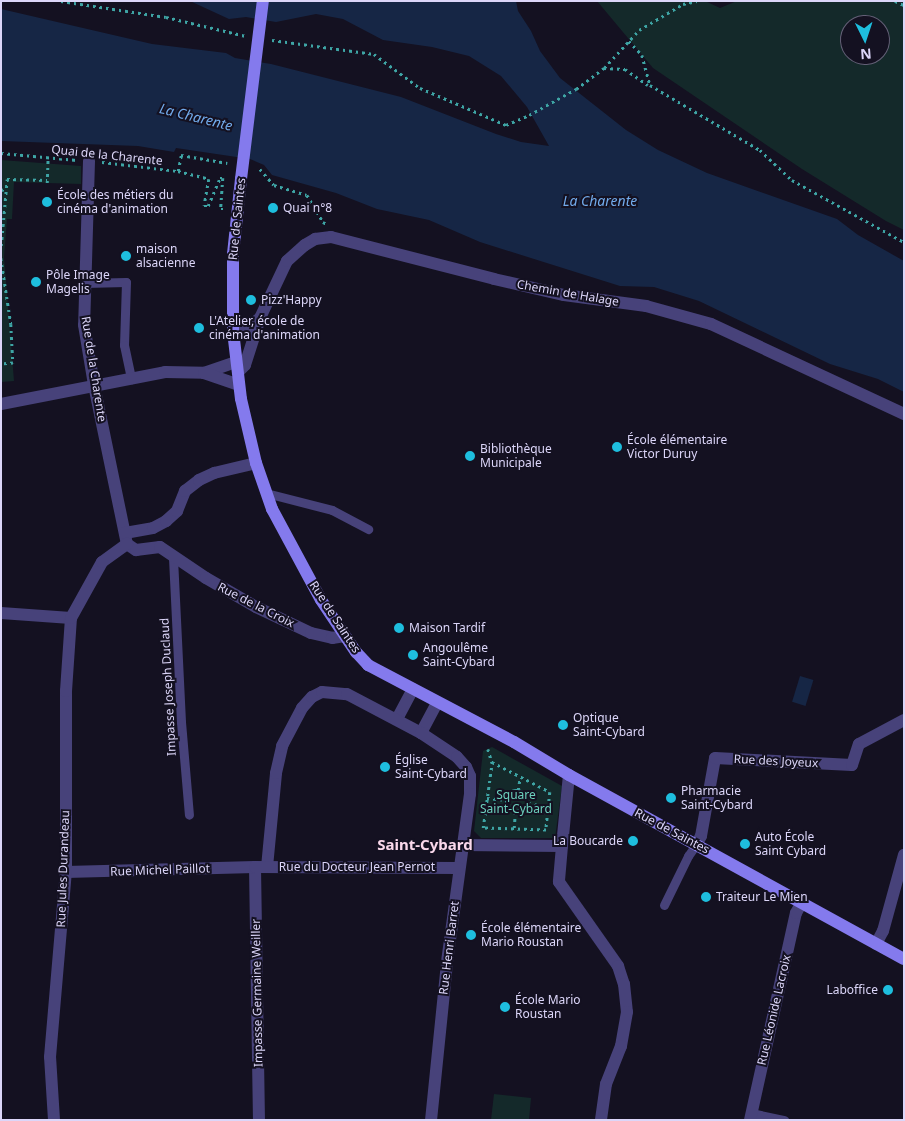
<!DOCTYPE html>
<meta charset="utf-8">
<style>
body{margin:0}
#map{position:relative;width:905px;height:1121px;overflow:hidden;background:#141121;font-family:"Noto Sans",sans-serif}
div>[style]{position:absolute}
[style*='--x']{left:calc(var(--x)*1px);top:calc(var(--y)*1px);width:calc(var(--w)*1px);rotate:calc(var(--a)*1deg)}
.green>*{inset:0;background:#14292a}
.water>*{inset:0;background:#162645;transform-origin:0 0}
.path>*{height:2.5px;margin-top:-1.25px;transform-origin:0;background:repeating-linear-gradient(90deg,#3ea5a5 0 2.5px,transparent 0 6.5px)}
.path>.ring{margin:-1.25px;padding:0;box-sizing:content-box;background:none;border:2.5px solid #3ea5a5;border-radius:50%}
.service>*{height:9px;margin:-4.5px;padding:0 4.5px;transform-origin:4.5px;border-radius:4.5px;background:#47427a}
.minor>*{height:12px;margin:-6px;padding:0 6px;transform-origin:6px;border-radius:6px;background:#47427a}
.secondary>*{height:12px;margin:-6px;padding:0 6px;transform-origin:6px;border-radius:6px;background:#847aed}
.secondary-bridge>*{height:12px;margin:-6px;padding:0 6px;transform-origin:6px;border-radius:6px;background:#847aed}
.dots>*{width:14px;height:14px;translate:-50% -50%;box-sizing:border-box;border:2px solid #141121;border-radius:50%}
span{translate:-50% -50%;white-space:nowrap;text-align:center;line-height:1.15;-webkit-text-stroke:4px #141121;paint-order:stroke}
.street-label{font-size:12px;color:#dcd6f9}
.poi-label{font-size:12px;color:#dcd6f9}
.left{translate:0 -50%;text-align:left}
.right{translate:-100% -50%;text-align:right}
.park-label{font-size:12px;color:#6cd0bd}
.water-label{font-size:14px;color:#72abec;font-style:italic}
.quarter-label{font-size:15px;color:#fad8eb;font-weight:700}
.frame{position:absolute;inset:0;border:2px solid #dcd6f9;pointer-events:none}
.north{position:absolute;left:840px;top:15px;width:50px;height:50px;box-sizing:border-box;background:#141121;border:1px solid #646077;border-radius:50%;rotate:176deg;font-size:14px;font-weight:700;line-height:20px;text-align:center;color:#dcd6f9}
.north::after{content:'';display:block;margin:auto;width:18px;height:22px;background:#1ebede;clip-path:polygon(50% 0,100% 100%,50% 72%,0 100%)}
</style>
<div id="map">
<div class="green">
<div style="clip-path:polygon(evenodd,597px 1px,705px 1px,720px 8px,737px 1px,904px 1px,904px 230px,886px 221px,802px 169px,653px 68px,597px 1px,850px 25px,880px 25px,880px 55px,850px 55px,850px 25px)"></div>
<div style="clip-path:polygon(1px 160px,81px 166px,81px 184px,14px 182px,12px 219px,7px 219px,4px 257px,14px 381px,1px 382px)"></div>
<div style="clip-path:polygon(492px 747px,562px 786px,555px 838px,481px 838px,474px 831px,483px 751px)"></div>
<div style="clip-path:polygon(494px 1094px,531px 1098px,529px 1120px,491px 1120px)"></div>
</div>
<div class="water">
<div style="clip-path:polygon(190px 1px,516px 1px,518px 11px,531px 31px,540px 51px,560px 78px,626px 130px,658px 150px,707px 173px,837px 219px,858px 235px,904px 261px,904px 392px,878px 379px,830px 364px,699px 301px,654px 287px,620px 286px,480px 242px,429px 220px,377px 209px,336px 193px,272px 175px,264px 165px,250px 159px,176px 148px,174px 152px,138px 146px,1px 141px,1px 9px,152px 44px,226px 53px,235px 58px,271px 64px,401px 97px,496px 134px,521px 142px,549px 146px,527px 107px,501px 76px,469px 56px,432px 47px,383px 40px,343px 19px,316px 14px,276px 22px,246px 17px,229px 19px)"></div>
<div style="left:800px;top:676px;width:14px;height:27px;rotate:17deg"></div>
</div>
<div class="path">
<div style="--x:36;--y:1;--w:10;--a:0"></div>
<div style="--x:61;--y:1;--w:106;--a:8.7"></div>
<div style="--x:166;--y:17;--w:82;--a:13.4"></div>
<div style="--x:895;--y:1;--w:10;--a:24"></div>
<div style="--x:272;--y:40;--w:103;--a:7.8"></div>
<div style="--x:374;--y:54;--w:57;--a:36.5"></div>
<div style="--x:420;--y:88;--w:94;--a:23.3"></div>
<div style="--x:506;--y:125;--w:25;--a:-23"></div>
<div style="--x:529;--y:115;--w:54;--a:-29"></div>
<div style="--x:576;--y:89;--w:35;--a:-37"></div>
<div style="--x:604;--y:68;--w:52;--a:-47.4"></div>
<div style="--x:639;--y:30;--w:51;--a:-30.6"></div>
<div style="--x:683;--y:4;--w:14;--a:-12"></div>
<div style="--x:629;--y:41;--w:19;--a:47"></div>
<div style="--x:642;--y:55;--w:31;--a:75"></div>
<div style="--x:650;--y:85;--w:128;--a:30.6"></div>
<div style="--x:760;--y:150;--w:44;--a:43.2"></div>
<div style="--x:792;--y:180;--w:128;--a:29"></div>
<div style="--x:604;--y:68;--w:21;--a:3"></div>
<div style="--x:625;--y:69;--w:28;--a:35"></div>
<div style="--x:1;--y:153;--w:76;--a:5.3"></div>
<div style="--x:102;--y:162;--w:77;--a:6.8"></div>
<div style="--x:178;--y:171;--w:32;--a:14"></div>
<div style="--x:209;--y:179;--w:27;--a:100"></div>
<div style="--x:204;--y:206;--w:4;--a:0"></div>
<div style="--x:208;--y:206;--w:30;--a:-67"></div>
<div style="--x:220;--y:178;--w:3;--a:0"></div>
<div style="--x:223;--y:178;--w:31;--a:94"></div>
<div style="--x:221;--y:209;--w:3;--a:0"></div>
<div style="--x:260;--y:169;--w:21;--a:49"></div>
<div style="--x:274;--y:185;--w:34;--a:17"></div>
<div style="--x:307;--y:195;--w:31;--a:59"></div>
<div style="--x:323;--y:222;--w:4;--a:27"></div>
<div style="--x:178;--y:171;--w:16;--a:-79"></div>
<div style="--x:181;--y:155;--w:47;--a:9.9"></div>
<div style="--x:47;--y:183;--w:26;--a:-88"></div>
<div style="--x:1;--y:190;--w:5;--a:-11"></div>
<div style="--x:1;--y:246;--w:67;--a:-84.9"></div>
<div style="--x:7;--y:179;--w:40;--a:1.4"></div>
<div style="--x:1;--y:258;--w:67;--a:81.4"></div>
<div style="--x:11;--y:324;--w:39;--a:87"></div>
<div style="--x:13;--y:363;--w:12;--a:175"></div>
<div style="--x:488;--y:749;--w:14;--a:73"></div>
<div style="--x:492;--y:762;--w:65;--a:27.3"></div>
<div style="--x:550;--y:792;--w:38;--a:96"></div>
<div style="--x:546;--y:830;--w:63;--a:-178.2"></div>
<div style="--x:483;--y:828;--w:67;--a:-82.2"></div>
<div class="ring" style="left:506px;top:790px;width:19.5px;height:19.5px"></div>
<div style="--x:518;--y:790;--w:13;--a:-81"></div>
<div style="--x:487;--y:798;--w:18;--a:6"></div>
<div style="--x:528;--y:803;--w:21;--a:11"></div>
<div style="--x:514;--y:828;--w:16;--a:-86"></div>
</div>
<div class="service">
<div style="--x:84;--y:283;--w:42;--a:-1.4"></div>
<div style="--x:126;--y:282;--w:63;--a:91.8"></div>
<div style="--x:124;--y:345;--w:35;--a:78"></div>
<div style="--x:266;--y:493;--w:68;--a:14.4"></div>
<div style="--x:332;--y:510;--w:41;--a:27.8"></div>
<div style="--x:173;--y:558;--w:164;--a:87.2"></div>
<div style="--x:181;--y:722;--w:93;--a:85.1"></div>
<div style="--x:664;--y:905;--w:55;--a:-63.9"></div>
<div style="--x:688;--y:856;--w:16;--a:-55"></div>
<div style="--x:751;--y:1113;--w:34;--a:12"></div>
</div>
<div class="minor">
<div style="--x:89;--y:161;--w:164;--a:91.7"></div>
<div style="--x:84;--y:325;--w:61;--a:80.5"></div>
<div style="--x:94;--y:385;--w:162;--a:78.3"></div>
<div style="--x:233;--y:331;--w:18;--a:-16"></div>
<div style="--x:250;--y:326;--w:13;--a:-39"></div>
<div style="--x:238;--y:372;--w:10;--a:-45"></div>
<div style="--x:245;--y:365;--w:49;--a:-72.3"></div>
<div style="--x:260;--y:318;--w:63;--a:-64.7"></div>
<div style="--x:287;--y:261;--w:24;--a:-42"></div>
<div style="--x:305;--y:245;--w:12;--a:-31"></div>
<div style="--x:315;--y:239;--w:16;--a:-7"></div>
<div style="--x:331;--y:237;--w:168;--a:14.4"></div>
<div style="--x:494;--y:279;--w:72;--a:12.9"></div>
<div style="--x:564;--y:295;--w:83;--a:7.6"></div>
<div style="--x:646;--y:306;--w:67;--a:15.5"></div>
<div style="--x:711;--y:324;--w:213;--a:25"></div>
<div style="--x:204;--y:373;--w:34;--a:-19"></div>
<div style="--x:1;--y:404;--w:167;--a:-11"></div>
<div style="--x:165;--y:372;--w:39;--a:1"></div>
<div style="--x:204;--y:373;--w:37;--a:19"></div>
<div style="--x:125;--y:533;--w:28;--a:-10"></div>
<div style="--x:153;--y:528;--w:15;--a:-28"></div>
<div style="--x:166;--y:521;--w:15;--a:-42"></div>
<div style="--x:177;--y:511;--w:22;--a:-68"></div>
<div style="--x:185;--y:491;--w:18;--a:-38"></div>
<div style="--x:199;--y:480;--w:17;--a:-25"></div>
<div style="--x:214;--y:473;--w:43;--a:-13.4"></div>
<div style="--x:127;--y:544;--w:11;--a:34"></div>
<div style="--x:136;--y:550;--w:24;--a:-7"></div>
<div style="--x:160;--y:547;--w:55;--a:34"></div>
<div style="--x:206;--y:578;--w:58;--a:30.1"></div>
<div style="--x:256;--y:607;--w:61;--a:25.3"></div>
<div style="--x:311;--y:633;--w:22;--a:13"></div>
<div style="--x:332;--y:638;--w:13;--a:-9"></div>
<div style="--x:1;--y:613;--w:70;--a:4.1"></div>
<div style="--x:397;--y:719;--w:34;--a:-62"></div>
<div style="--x:421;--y:733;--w:34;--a:-62"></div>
<div style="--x:697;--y:843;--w:8;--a:-60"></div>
<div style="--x:701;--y:836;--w:79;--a:-79.8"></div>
<div style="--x:715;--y:758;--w:137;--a:2.9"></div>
<div style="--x:852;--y:765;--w:22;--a:-72"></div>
<div style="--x:859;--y:744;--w:51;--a:-28.1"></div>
<div style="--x:462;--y:845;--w:100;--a:0.6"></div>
<div style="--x:562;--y:846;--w:71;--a:-84.4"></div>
<div style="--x:562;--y:846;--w:36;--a:95"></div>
<div style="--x:559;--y:882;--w:103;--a:54.9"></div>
<div style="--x:618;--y:966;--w:19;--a:72"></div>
<div style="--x:624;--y:984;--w:28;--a:84"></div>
<div style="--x:627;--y:1012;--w:35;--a:100"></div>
<div style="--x:621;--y:1046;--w:41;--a:111.5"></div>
<div style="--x:606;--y:1084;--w:36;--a:98"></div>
<div style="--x:255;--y:867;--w:253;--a:89.1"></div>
<div style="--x:267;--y:867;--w:94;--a:-84.5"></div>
<div style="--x:276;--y:773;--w:28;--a:-77"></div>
<div style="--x:282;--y:746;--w:43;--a:-62.2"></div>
<div style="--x:302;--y:708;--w:15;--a:-48"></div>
<div style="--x:312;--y:697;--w:11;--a:-27"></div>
<div style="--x:322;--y:692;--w:25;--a:5"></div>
<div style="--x:347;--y:694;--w:84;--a:27.8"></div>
<div style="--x:421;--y:733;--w:43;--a:33.7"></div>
<div style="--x:457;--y:757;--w:13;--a:48"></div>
<div style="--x:466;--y:767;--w:10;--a:66"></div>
<div style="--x:470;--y:776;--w:18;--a:90"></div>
<div style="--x:470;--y:794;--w:171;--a:97.8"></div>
<div style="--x:447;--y:963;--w:158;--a:95.8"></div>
<div style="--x:66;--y:872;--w:189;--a:-1.5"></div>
<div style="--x:255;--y:867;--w:203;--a:0.3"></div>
<div style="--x:876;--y:944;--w:15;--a:-62"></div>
<div style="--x:883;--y:931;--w:79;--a:-74.6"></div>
<div style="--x:54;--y:1120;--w:63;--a:-93.6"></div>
<div style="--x:50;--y:1057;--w:186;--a:-85.1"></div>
<div style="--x:66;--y:872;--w:181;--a:-90"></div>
<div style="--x:66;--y:691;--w:73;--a:-86.1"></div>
<div style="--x:71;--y:618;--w:64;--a:-61"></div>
<div style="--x:102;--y:562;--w:31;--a:-36"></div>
<div style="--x:750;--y:1120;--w:212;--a:-77.5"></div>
<div style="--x:796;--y:913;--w:13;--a:-61"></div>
</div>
<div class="secondary">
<div style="--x:241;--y:179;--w:75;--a:96.1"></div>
<div style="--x:233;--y:254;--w:77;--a:90"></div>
<div style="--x:233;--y:331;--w:68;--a:83.3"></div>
<div style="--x:241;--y:399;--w:66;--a:76.8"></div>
<div style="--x:256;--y:463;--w:49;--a:70.8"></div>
<div style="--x:272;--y:509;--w:103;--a:61.7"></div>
<div style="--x:321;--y:600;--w:63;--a:56.1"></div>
<div style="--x:356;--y:652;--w:18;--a:47"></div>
<div style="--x:368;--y:665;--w:165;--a:27.8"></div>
<div style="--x:514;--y:742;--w:64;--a:31"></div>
<div style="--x:569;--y:775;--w:382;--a:28.8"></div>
</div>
<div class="secondary-bridge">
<div style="--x:241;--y:179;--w:179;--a:-83"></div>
</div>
<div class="dots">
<div style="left:47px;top:202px;background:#1ebede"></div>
<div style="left:273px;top:208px;background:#1ebede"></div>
<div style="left:126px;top:256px;background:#1ebede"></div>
<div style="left:36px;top:282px;background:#1ebede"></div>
<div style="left:251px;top:300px;background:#1ebede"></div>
<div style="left:199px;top:328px;background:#1ebede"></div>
<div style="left:617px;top:447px;background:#1ebede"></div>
<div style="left:470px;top:456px;background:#1ebede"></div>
<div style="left:399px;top:628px;background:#1ebede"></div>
<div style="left:413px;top:655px;background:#1ebede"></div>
<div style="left:563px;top:725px;background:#1ebede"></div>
<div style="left:385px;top:767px;background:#1ebede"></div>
<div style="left:671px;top:798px;background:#1ebede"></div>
<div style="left:633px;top:841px;background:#1ebede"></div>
<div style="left:745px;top:844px;background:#1ebede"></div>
<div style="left:706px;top:897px;background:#1ebede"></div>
<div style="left:471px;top:935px;background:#1ebede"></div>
<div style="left:888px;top:990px;background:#1ebede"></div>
<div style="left:505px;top:1007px;background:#1ebede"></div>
</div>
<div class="street-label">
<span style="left:107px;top:155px;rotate:6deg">Quai de la Charente</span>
<span style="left:237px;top:219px;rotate:-84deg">Rue de Saintes</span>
<span style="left:568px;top:293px;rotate:10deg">Chemin de Halage</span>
<span style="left:94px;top:369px;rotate:81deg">Rue de la Charente</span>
<span style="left:256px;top:605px;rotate:27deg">Rue de la Croix</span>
<span style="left:335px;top:617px;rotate:57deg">Rue de Saintes</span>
<span style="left:168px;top:687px;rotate:-93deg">Impasse Joseph Duclaud</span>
<span style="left:776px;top:761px;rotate:3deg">Rue des Joyeux</span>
<span style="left:672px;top:831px;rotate:28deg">Rue de Saintes</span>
<span style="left:357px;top:867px">Rue du Docteur Jean Pernot</span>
<span style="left:63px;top:869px;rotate:-88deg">Rue Jules Durandeau</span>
<span style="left:160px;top:870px;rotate:-2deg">Rue Michel Paillot</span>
<span style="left:449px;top:948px;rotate:-83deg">Rue Henri Barret</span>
<span style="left:257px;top:993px;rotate:-91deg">Impasse Germaine Weiller</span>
<span style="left:774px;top:1010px;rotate:-77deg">Rue Léonide Lacroix</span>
</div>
<div class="poi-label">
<span class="left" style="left:57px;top:202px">École des métiers du<br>cinéma d'animation</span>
<span class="left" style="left:283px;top:208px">Quai n°8</span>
<span class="left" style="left:136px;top:256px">maison<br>alsacienne</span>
<span class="left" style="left:46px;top:282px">Pôle Image<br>Magelis</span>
<span class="left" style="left:261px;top:300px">Pizz'Happy</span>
<span class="left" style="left:209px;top:328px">L'Atelier, école de<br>cinéma d'animation</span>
<span class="left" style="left:627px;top:447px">École élémentaire<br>Victor Duruy</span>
<span class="left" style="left:480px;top:456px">Bibliothèque<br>Municipale</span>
<span class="left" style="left:409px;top:628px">Maison Tardif</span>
<span class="left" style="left:423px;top:655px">Angoulême<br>Saint-Cybard</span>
<span class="left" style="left:573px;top:725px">Optique<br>Saint-Cybard</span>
<span class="left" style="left:395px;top:767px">Église<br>Saint-Cybard</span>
<span class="left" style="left:681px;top:798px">Pharmacie<br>Saint-Cybard</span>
<span class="left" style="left:755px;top:844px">Auto École<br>Saint Cybard</span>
<span class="right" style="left:623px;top:841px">La Boucarde</span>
<span class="left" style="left:716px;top:897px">Traiteur Le Mien</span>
<span class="left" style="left:481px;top:935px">École élémentaire<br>Mario Roustan</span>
<span class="right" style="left:878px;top:990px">Laboffice</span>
<span class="left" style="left:515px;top:1007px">École Mario<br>Roustan</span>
</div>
<div class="park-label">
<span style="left:516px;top:802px">Square<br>Saint-Cybard</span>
</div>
<div class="water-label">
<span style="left:196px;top:117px;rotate:14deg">La Charente</span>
<span style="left:600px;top:201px">La Charente</span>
</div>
<div class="quarter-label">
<span style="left:425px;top:845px">Saint-Cybard</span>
</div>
<div class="frame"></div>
<div class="north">N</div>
</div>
